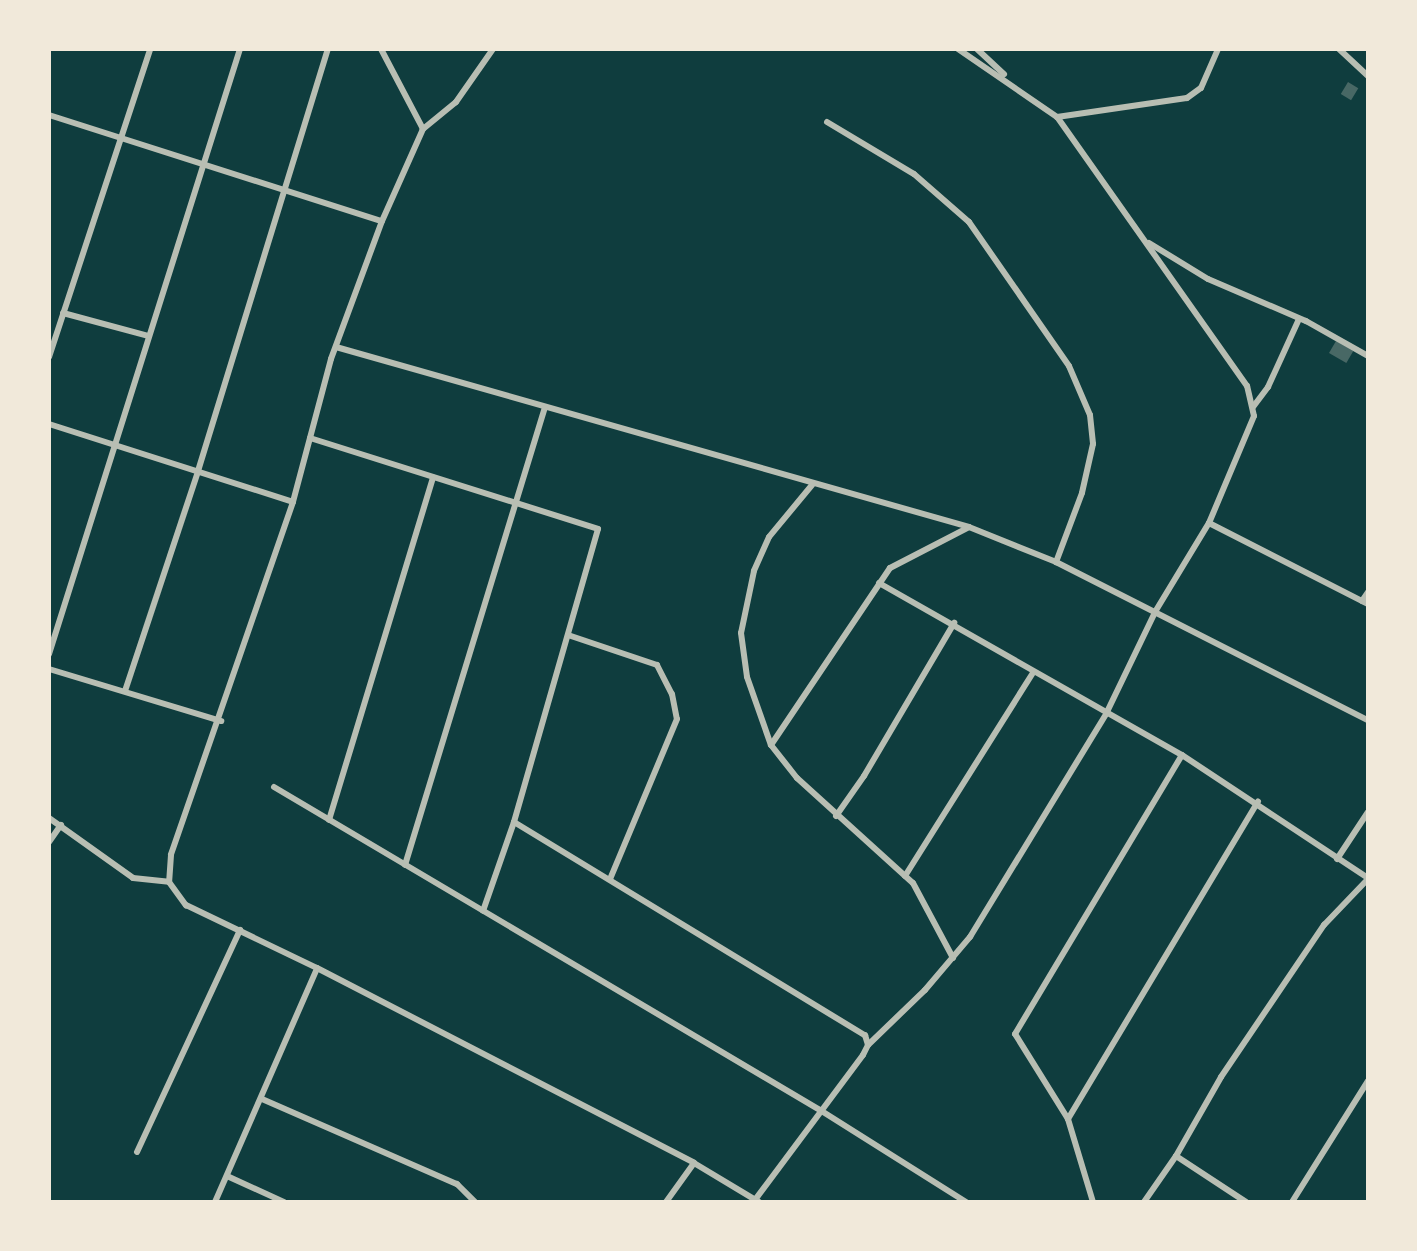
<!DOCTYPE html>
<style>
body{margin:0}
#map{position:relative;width:1417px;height:1251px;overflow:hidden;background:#0f3d3e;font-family:"Fira Sans Condensed",sans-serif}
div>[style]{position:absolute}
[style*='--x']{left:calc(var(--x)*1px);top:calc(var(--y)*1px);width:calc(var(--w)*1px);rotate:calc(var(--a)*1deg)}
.building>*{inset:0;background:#486865;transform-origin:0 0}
.minor>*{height:6px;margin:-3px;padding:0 3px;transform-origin:3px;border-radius:3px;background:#b8beb3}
span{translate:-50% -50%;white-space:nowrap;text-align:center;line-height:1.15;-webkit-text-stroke:7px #f1e9da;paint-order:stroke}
.frame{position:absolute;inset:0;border:51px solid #f1e9da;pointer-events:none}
</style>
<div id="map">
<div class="building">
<div style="left:1348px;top:82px;width:12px;height:14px;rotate:31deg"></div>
<div style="left:1336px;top:341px;width:20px;height:14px;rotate:30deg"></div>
</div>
<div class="minor">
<div style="--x:381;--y:49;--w:90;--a:62.3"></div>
<div style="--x:493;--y:49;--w:65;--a:124.9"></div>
<div style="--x:456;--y:102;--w:43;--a:140.7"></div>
<div style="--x:423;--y:129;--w:101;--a:114"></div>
<div style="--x:382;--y:221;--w:147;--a:110.3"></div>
<div style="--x:331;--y:359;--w:148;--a:104.9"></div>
<div style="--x:293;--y:502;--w:373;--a:109.1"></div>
<div style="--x:171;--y:855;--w:27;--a:94"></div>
<div style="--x:169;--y:882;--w:29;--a:54"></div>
<div style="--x:186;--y:905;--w:145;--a:25.7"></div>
<div style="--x:317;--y:968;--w:424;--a:27.3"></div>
<div style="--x:694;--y:1163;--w:76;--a:31"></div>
<div style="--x:977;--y:49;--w:37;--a:43"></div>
<div style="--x:1339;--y:49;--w:40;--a:43"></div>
<div style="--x:49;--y:115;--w:349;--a:17.7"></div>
<div style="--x:1057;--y:117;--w:131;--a:-8.3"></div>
<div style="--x:1187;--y:98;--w:17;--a:-36"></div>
<div style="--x:1201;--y:88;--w:43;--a:-66.4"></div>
<div style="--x:827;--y:122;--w:101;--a:30.9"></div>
<div style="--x:914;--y:174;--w:73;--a:41.1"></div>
<div style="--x:969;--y:222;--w:175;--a:55.2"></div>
<div style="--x:1069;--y:366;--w:53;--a:66.8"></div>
<div style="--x:1090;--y:415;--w:29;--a:84"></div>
<div style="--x:1093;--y:444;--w:50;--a:102.7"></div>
<div style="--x:1082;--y:493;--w:74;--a:110.6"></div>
<div style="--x:1149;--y:243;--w:69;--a:31.4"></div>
<div style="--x:1208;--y:279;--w:107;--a:23.2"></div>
<div style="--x:1306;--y:321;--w:71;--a:29.4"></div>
<div style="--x:63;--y:313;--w:89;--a:15"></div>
<div style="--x:336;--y:347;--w:658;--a:15.87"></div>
<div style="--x:969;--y:527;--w:94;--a:21.9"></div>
<div style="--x:1056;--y:562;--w:350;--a:26.9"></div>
<div style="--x:49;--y:357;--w:324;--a:-71.8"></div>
<div style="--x:1253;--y:407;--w:25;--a:-53"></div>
<div style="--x:1268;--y:387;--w:75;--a:-65.5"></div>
<div style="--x:49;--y:424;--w:256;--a:17.7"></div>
<div style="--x:310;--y:438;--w:302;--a:17.5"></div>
<div style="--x:598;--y:529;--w:305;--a:106"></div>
<div style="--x:514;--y:822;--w:94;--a:109.2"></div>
<div style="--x:812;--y:485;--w:67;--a:129.6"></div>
<div style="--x:769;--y:537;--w:37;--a:114"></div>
<div style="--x:754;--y:571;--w:63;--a:101.8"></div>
<div style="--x:741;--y:633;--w:44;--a:82.2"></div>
<div style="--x:747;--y:677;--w:72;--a:70.6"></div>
<div style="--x:771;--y:745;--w:42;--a:51.8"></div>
<div style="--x:797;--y:778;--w:156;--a:42.2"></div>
<div style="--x:913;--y:883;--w:85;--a:61.9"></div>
<div style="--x:1209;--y:523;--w:178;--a:27"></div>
<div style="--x:879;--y:583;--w:348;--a:29.6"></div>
<div style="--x:1182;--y:755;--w:223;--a:33.5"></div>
<div style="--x:1362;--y:601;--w:11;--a:-56"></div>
<div style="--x:568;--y:635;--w:94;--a:18.6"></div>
<div style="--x:657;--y:665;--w:33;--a:63"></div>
<div style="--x:672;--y:694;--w:25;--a:79"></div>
<div style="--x:677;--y:719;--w:173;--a:112.7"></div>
<div style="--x:49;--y:654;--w:634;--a:-72.48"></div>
<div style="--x:49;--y:669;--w:180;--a:16.8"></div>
<div style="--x:125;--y:691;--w:232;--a:-71.6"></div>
<div style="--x:198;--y:471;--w:442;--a:-72.9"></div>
<div style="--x:771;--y:745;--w:213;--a:-56.1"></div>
<div style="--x:890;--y:568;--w:89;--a:-27.4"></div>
<div style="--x:274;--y:787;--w:634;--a:30.61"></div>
<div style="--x:820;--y:1110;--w:173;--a:32.2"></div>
<div style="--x:836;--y:816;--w:49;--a:-55"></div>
<div style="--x:864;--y:776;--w:178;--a:-59.5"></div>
<div style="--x:49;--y:818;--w:103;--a:35.5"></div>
<div style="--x:133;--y:878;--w:36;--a:6"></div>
<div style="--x:329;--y:820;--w:358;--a:-73.1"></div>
<div style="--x:514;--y:822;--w:411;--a:31.3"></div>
<div style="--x:865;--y:1035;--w:10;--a:73"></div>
<div style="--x:868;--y:1045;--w:11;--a:117"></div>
<div style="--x:863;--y:1055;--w:181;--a:126.7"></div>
<div style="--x:49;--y:842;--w:21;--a:-55"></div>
<div style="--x:1337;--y:859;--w:56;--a:-56.6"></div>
<div style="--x:405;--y:865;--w:477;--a:-73"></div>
<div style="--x:905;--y:876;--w:239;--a:-57.8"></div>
<div style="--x:868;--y:1045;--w:79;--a:-44"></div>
<div style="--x:925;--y:990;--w:70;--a:-49.7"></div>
<div style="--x:970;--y:937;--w:261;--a:-58.6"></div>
<div style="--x:1106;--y:714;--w:113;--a:-64.3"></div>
<div style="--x:1155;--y:612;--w:104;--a:-58.8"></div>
<div style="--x:1209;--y:523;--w:116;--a:-67.2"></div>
<div style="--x:1254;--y:416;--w:31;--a:-103"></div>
<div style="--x:1247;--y:386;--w:329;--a:-125.2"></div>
<div style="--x:1057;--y:117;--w:120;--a:-145.5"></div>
<div style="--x:262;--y:1099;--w:213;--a:23.6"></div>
<div style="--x:457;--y:1184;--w:25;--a:45"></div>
<div style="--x:1068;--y:1119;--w:370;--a:-59.1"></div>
<div style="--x:137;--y:1152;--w:245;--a:-65.1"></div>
<div style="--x:1176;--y:1156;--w:91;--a:-60.3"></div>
<div style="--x:1221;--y:1077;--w:184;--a:-55.9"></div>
<div style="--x:1324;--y:925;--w:64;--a:-46.3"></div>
<div style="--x:227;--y:1176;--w:63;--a:24.5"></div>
<div style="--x:215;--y:1202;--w:255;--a:-66.4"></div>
<div style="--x:666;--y:1202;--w:48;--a:-54.3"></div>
<div style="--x:1093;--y:1202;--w:87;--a:-106.8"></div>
<div style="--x:1068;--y:1119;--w:100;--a:-121.9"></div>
<div style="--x:1015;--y:1034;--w:325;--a:-59.1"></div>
<div style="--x:1144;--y:1202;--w:56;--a:-55.2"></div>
<div style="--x:1176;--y:1156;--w:84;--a:33.3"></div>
<div style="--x:1292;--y:1202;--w:143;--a:-57.9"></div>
</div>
<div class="frame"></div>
</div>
